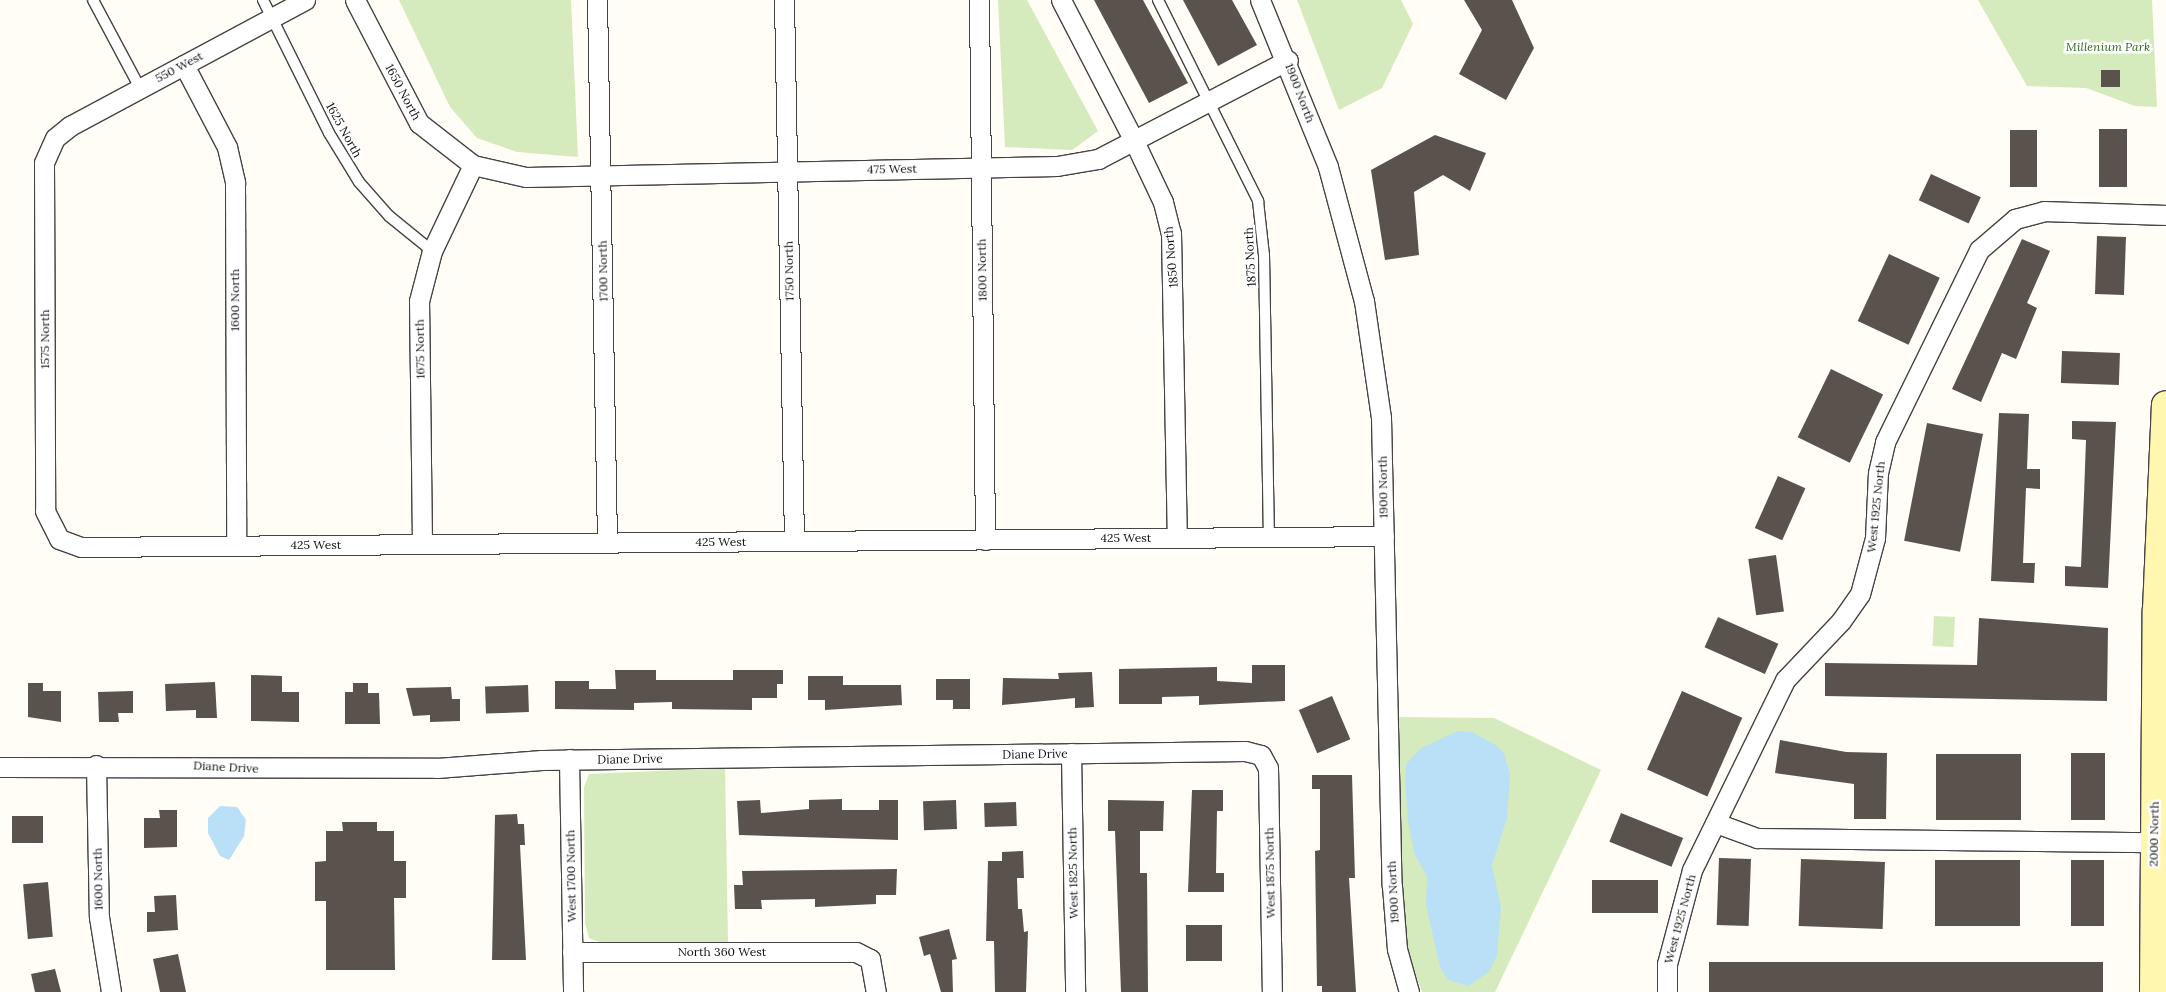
<!DOCTYPE html>
<style>
body{margin:0}
#map{position:relative;width:2166px;height:992px;overflow:hidden;background:#fffdf5;font-family:Lora,serif}
div>[style]{position:absolute}
[style*='--x']{left:calc(var(--x)*1px);top:calc(var(--y)*1px);width:calc(var(--w)*1px);rotate:calc(var(--a)*1deg)}
.green>*{inset:0;background:#d5ebbd;transform-origin:0 0}
.water>*{inset:0;background:#b9e0f7}
.building>*{inset:0;background:#5a524d;transform-origin:0 0}
.roads{filter:drop-shadow(1px 0 #444) drop-shadow(-1px 0 #444) drop-shadow(0 1px #444) drop-shadow(0 -1px #444)}
.lane>*{height:10px;margin:-5px;padding:0 5px;transform-origin:5px;border-radius:5px;background:#fff}
.street>*{height:19px;margin:-9.5px;padding:0 9.5px;transform-origin:9.5px;border-radius:9.5px;background:#fff}
.secondary>*{height:28px;margin:-14px;padding:0 14px;transform-origin:14px;border-radius:14px;background:#fff6b0}
span{translate:-50% -50%;white-space:nowrap;text-align:center;line-height:1.15;-webkit-text-stroke:5px #fff;paint-order:stroke}
.park-label{font-size:12px;color:#2f6b1f;font-style:italic}
.street-label{font-size:12px;color:#111}
</style>
<div id="map">
<div class="green">
<div style="clip-path:polygon(399px 0,571px 0,578px 157px,517px 152px,477px 138px,450px 107px)"></div>
<div style="clip-path:polygon(998px 0,1027px 0,1098px 131px,1072px 150px,1005px 147px)"></div>
<div style="clip-path:polygon(1297px 0,1401px 0,1413px 24px,1382px 88px,1339px 110px)"></div>
<div style="clip-path:polygon(1978px 0,2152px 0,2157px 107px,2135px 106px,2086px 88px,2027px 86px)"></div>
<div style="left:1934px;top:616px;width:21px;height:30px;rotate:3deg"></div>
<div style="clip-path:polygon(1397px 717px,1494px 718px,1601px 770px,1495px 992px,1422px 992px,1405px 943px)"></div>
<div style="clip-path:polygon(725px 768px,728px 943px,605px 944px,589px 938px,585px 923px,584px 787px,589px 774px)"></div>
</div>
<div class="water">
<div style="clip-path:polygon(1458px 731px,1472px 732px,1496px 745px,1504px 753px,1510px 774px,1507px 818px,1492px 865px,1501px 907px,1497px 955px,1489px 972px,1468px 986px,1448px 980px,1440px 967px,1426px 905px,1427px 876px,1415px 855px,1408px 822px,1405px 779px,1406px 764px,1421px 748px)"></div>
<div style="clip-path:polygon(220px 806px,237px 807px,246px 820px,244px 836px,229px 860px,220px 856px,208px 833px,208px 818px)"></div>
</div>
<div class="building">
<div style="clip-path:polygon(1094px 0,1143px 0,1188px 83px,1149px 103px)"></div>
<div style="clip-path:polygon(1183px 0,1232px 0,1257px 45px,1218px 66px)"></div>
<div style="clip-path:polygon(1464px 0,1512px 0,1534px 48px,1506px 100px,1459px 74px,1482px 30px)"></div>
<div style="left:2101px;top:70px;width:19px;height:17px"></div>
<div style="left:2099px;top:129px;width:28px;height:58px"></div>
<div style="left:2037px;top:130px;width:57px;height:27px;rotate:90deg"></div>
<div style="clip-path:polygon(1435px 135px,1486px 153px,1470px 191px,1443px 175px,1414px 192px,1419px 255px,1385px 260px,1371px 170px)"></div>
<div style="left:1931px;top:174px;width:55px;height:29px;rotate:25deg"></div>
<div style="left:2097px;top:236px;width:29px;height:58px;rotate:2deg"></div>
<div style="clip-path:polygon(2022px 239px,2050px 251px,2027px 303px,2037px 308px,2016px 359px,2002px 353px,1981px 402px,1952px 389px)"></div>
<div style="left:1889px;top:254px;width:56px;height:74px;rotate:25deg"></div>
<div style="left:2062px;top:351px;width:58px;height:32px;rotate:2deg"></div>
<div style="left:1831px;top:369px;width:58px;height:76px;rotate:26deg"></div>
<div style="clip-path:polygon(1999px 413px,2029px 414px,2027px 469px,2040px 469px,2040px 489px,2026px 488px,2023px 563px,2035px 563px,2034px 583px,1991px 581px)"></div>
<div style="clip-path:polygon(2072px 421px,2116px 422px,2108px 588px,2065px 586px,2065px 566px,2081px 567px,2084px 495px,2086px 440px,2072px 439px)"></div>
<div style="left:1927px;top:423px;width:57px;height:120px;rotate:11deg"></div>
<div style="left:1778px;top:476px;width:30px;height:57px;rotate:24deg"></div>
<div style="left:1776px;top:555px;width:57px;height:28px;rotate:82deg"></div>
<div style="left:1718px;top:617px;width:66px;height:33px;rotate:24deg"></div>
<div style="clip-path:polygon(1979px 618px,2108px 628px,2107px 701px,1825px 696px,1825px 663px,1977px 665px)"></div>
<div style="clip-path:polygon(1252px 665px,1285px 665px,1285px 701px,1199px 705px,1199px 696px,1162px 697px,1162px 704px,1119px 704px,1119px 669px,1217px 667px,1217px 681px,1252px 683px)"></div>
<div style="clip-path:polygon(615px 670px,656px 670px,656px 680px,733px 680px,733px 670px,783px 670px,783px 684px,777px 684px,777px 698px,752px 698px,752px 710px,672px 709px,672px 702px,634px 703px,634px 710px,555px 709px,555px 681px,589px 681px,589px 689px,616px 689px)"></div>
<div style="clip-path:polygon(1092px 672px,1094px 707px,1075px 708px,1075px 698px,1002px 705px,1003px 678px,1059px 679px,1058px 673px)"></div>
<div style="clip-path:polygon(251px 675px,282px 676px,282px 692px,299px 692px,299px 722px,251px 721px)"></div>
<div style="clip-path:polygon(808px 676px,843px 676px,843px 685px,901px 685px,902px 705px,825px 710px,825px 700px,808px 700px)"></div>
<div style="clip-path:polygon(936px 679px,970px 679px,970px 709px,953px 709px,953px 700px,936px 700px)"></div>
<div style="clip-path:polygon(215px 682px,217px 718px,196px 718px,196px 710px,166px 711px,165px 684px)"></div>
<div style="clip-path:polygon(28px 683px,43px 683px,43px 691px,61px 691px,61px 722px,28px 717px)"></div>
<div style="clip-path:polygon(353px 683px,368px 683px,368px 693px,379px 693px,380px 724px,345px 724px,345px 692px,353px 692px)"></div>
<div style="left:528px;top:685px;width:27px;height:43px;rotate:88deg"></div>
<div style="clip-path:polygon(451px 687px,452px 699px,460px 699px,460px 721px,430px 722px,430px 715px,413px 716px,406px 688px)"></div>
<div style="clip-path:polygon(133px 691px,133px 713px,118px 713px,119px 722px,99px 722px,98px 692px)"></div>
<div style="left:1682px;top:691px;width:66px;height:86px;rotate:24deg"></div>
<div style="left:1332px;top:696px;width:47px;height:36px;rotate:67deg"></div>
<div style="clip-path:polygon(1780px 740px,1846px 752px,1887px 753px,1886px 819px,1854px 819px,1854px 784px,1775px 773px)"></div>
<div style="left:2071px;top:753px;width:34px;height:67px"></div>
<div style="left:1936px;top:754px;width:85px;height:66px"></div>
<div style="clip-path:polygon(1312px 775px,1352px 775px,1355px 878px,1349px 878px,1356px 992px,1322px 992px,1322px 986px,1317px 986px,1315px 851px,1320px 850px,1320px 789px,1312px 789px)"></div>
<div style="clip-path:polygon(1192px 790px,1223px 790px,1223px 811px,1217px 811px,1216px 873px,1224px 873px,1224px 892px,1188px 892px)"></div>
<div style="clip-path:polygon(842px 799px,842px 810px,879px 810px,879px 800px,898px 800px,898px 840px,739px 835px,737px 801px,760px 800px,761px 813px,809px 809px,809px 800px)"></div>
<div style="left:956px;top:800px;width:29px;height:33px;rotate:88deg"></div>
<div style="clip-path:polygon(1108px 800px,1164px 801px,1163px 831px,1140px 831px,1140px 873px,1147px 873px,1148px 992px,1121px 992px,1115px 831px,1108px 831px)"></div>
<div style="left:1016px;top:802px;width:24px;height:32px;rotate:88deg"></div>
<div style="clip-path:polygon(159px 810px,177px 810px,177px 847px,144px 848px,144px 818px,160px 818px)"></div>
<div style="left:1621px;top:813px;width:67px;height:31px;rotate:22deg"></div>
<div style="clip-path:polygon(517px 814px,518px 824px,524px 824px,525px 845px,520px 845px,526px 960px,492px 960px,495px 815px)"></div>
<div style="left:43px;top:816px;width:27px;height:31px;rotate:90deg"></div>
<div style="clip-path:polygon(342px 822px,377px 822px,377px 831px,394px 831px,394px 861px,406px 861px,406px 898px,394px 898px,395px 970px,326px 970px,326px 901px,315px 901px,315px 862px,326px 861px,326px 831px,343px 831px)"></div>
<div style="clip-path:polygon(1023px 851px,1024px 878px,1017px 878px,1018px 909px,1022px 909px,1024px 932px,1028px 931px,1026px 992px,995px 992px,994px 941px,986px 941px,988px 861px,1002px 861px,1002px 852px)"></div>
<div style="left:1719px;top:858px;width:32px;height:67px;rotate:2deg"></div>
<div style="left:1801px;top:859px;width:84px;height:67px;rotate:2deg"></div>
<div style="left:1935px;top:860px;width:85px;height:66px"></div>
<div style="left:2071px;top:860px;width:33px;height:66px"></div>
<div style="clip-path:polygon(897px 869px,896px 895px,876px 895px,876px 904px,815px 907px,815px 899px,761px 900px,762px 909px,735px 909px,734px 885px,743px 885px,742px 871px)"></div>
<div style="left:1592px;top:880px;width:66px;height:33px"></div>
<div style="left:48px;top:882px;width:55px;height:25px;rotate:85deg"></div>
<div style="clip-path:polygon(176px 895px,178px 930px,147px 932px,147px 912px,155px 912px,154px 896px)"></div>
<div style="left:1186px;top:925px;width:36px;height:36px"></div>
<div style="clip-path:polygon(949px 929px,957px 959px,952px 960px,953px 992px,941px 992px,930px 954px,924px 956px,919px 937px)"></div>
<div style="clip-path:polygon(178px 954px,186px 992px,160px 992px,153px 959px)"></div>
<div style="left:1709px;top:962px;width:394px;height:30px"></div>
<div style="clip-path:polygon(55px 969px,61px 992px,35px 992px,31px 974px)"></div>
</div>
<div class="roads">
<div class="lane">
<div style="--x:93;--y:0;--w:100;--a:61.9"></div>
<div style="--x:263;--y:0;--w:148;--a:63.6"></div>
<div style="--x:329;--y:133;--w:57;--a:58.5"></div>
<div style="--x:359;--y:182;--w:45;--a:48.6"></div>
<div style="--x:389;--y:216;--w:55;--a:39.1"></div>
<div style="--x:1158;--y:0;--w:225;--a:63.5"></div>
<div style="--x:1258;--y:201;--w:54;--a:83.7"></div>
<div style="--x:1264;--y:255;--w:282;--a:89"></div>
</div>
<div class="street">
<div style="--x:305;--y:0;--w:267;--a:151.8"></div>
<div style="--x:70;--y:126;--w:19;--a:141"></div>
<div style="--x:55;--y:138;--w:27;--a:114"></div>
<div style="--x:44;--y:163;--w:348;--a:89.8"></div>
<div style="--x:45;--y:511;--w:31;--a:63"></div>
<div style="--x:59;--y:539;--w:23;--a:20"></div>
<div style="--x:81;--y:547;--w:1303;--a:-0.48"></div>
<div style="--x:355;--y:0;--w:139;--a:62.5"></div>
<div style="--x:419;--y:123;--w:68;--a:37.9"></div>
<div style="--x:473;--y:165;--w:54;--a:12.8"></div>
<div style="--x:526;--y:177;--w:531;--a:-1.19"></div>
<div style="--x:1057;--y:166;--w:42;--a:-9.7"></div>
<div style="--x:1098;--y:159;--w:214;--a:-27.5"></div>
<div style="--x:597;--y:0;--w:543;--a:88.94"></div>
<div style="--x:784;--y:0;--w:541;--a:88.94"></div>
<div style="--x:979;--y:0;--w:540;--a:89.36"></div>
<div style="--x:1061;--y:0;--w:159;--a:62.6"></div>
<div style="--x:1134;--y:141;--w:68;--a:64.6"></div>
<div style="--x:1163;--y:202;--w:32;--a:76"></div>
<div style="--x:1171;--y:233;--w:305;--a:88.9"></div>
<div style="--x:1260;--y:0;--w:180;--a:67.8"></div>
<div style="--x:1328;--y:167;--w:139;--a:75"></div>
<div style="--x:1364;--y:301;--w:118;--a:81.7"></div>
<div style="--x:1381;--y:418;--w:468;--a:88.7"></div>
<div style="--x:1392;--y:886;--w:63;--a:85.5"></div>
<div style="--x:1397;--y:949;--w:45;--a:74.4"></div>
<div style="--x:184;--y:65;--w:93;--a:62.3"></div>
<div style="--x:227;--y:147;--w:37;--a:77"></div>
<div style="--x:235;--y:183;--w:363;--a:89.8"></div>
<div style="--x:422;--y:544;--w:243;--a:-90.7"></div>
<div style="--x:419;--y:301;--w:52;--a:-75.4"></div>
<div style="--x:432;--y:251;--w:95;--a:-64.5"></div>
<div style="--x:1071;--y:753;--w:239;--a:89"></div>
<div style="--x:569;--y:759;--w:233;--a:89"></div>
<div style="--x:96;--y:765;--w:152;--a:88.9"></div>
<div style="--x:99;--y:917;--w:76;--a:80.9"></div>
<div style="--x:0;--y:767;--w:437;--a:0.1"></div>
<div style="--x:437;--y:768;--w:105;--a:-4.4"></div>
<div style="--x:542;--y:760;--w:703;--a:-0.73"></div>
<div style="--x:1245;--y:751;--w:16;--a:14"></div>
<div style="--x:1261;--y:755;--w:15;--a:62"></div>
<div style="--x:1268;--y:768;--w:224;--a:89"></div>
<div style="--x:1716;--y:823;--w:44;--a:20.1"></div>
<div style="--x:1757;--y:838;--w:397;--a:0.6"></div>
<div style="--x:572;--y:952;--w:284;--a:0"></div>
<div style="--x:856;--y:952;--w:16;--a:27"></div>
<div style="--x:870;--y:959;--w:34;--a:80"></div>
<div style="--x:1667;--y:992;--w:28;--a:-90"></div>
<div style="--x:1667;--y:964;--w:97;--a:-75.1"></div>
<div style="--x:1692;--y:870;--w:212;--a:-63.9"></div>
<div style="--x:1785;--y:680;--w:81;--a:-46.5"></div>
<div style="--x:1841;--y:621;--w:33;--a:-55"></div>
<div style="--x:1860;--y:594;--w:58;--a:-75"></div>
<div style="--x:1875;--y:538;--w:65;--a:-87.4"></div>
<div style="--x:1878;--y:473;--w:32;--a:-77"></div>
<div style="--x:1885;--y:442;--w:214;--a:-63.9"></div>
<div style="--x:1979;--y:250;--w:48;--a:-40.7"></div>
<div style="--x:2015;--y:219;--w:30;--a:-15"></div>
<div style="--x:2044;--y:211;--w:122;--a:1.9"></div>
</div>
<div class="secondary">
<div style="--x:2154;--y:992;--w:382;--a:-89.6"></div>
<div style="--x:2157;--y:610;--w:205;--a:-87.5"></div>
</div>
</div>
<div class="park-label">
<span style="left:2108px;top:47px">Millenium Park</span>
</div>
<div class="street-label">
<span style="left:179px;top:67px;rotate:-28deg">550 West</span>
<span style="left:403px;top:92px;rotate:62deg">1650 North</span>
<span style="left:1300px;top:93px;rotate:69deg">1900 North</span>
<span style="left:344px;top:130px;rotate:61deg">1625 North</span>
<span style="left:892px;top:169px;rotate:-1deg">475 West</span>
<span style="left:1171px;top:257px;rotate:-95deg">1850 North</span>
<span style="left:1250px;top:257px;rotate:-93deg">1875 North</span>
<span style="left:982px;top:270px;rotate:-91deg">1800 North</span>
<span style="left:603px;top:271px;rotate:-91deg">1700 North</span>
<span style="left:789px;top:271px;rotate:-91deg">1750 North</span>
<span style="left:235px;top:300px;rotate:-90deg">1600 North</span>
<span style="left:45px;top:339px;rotate:-90deg">1575 North</span>
<span style="left:420px;top:349px;rotate:-91deg">1675 North</span>
<span style="left:1383px;top:487px;rotate:-91deg">1900 North</span>
<span style="left:1876px;top:507px;rotate:-84deg">West 1925 North</span>
<span style="left:1126px;top:538px">425 West</span>
<span style="left:721px;top:542px">425 West</span>
<span style="left:316px;top:545px">425 West</span>
<span style="left:1035px;top:754px;rotate:-1deg">Diane Drive</span>
<span style="left:630px;top:759px;rotate:-1deg">Diane Drive</span>
<span style="left:226px;top:767px;rotate:3deg">Diane Drive</span>
<span style="left:2154px;top:834px;rotate:-89deg">2000 North</span>
<span style="left:1073px;top:873px;rotate:-91deg">West 1825 North</span>
<span style="left:1270px;top:873px;rotate:-91deg">West 1875 North</span>
<span style="left:571px;top:876px;rotate:-91deg">West 1700 North</span>
<span style="left:98px;top:879px;rotate:-91deg">1600 North</span>
<span style="left:1393px;top:892px;rotate:-93deg">1900 North</span>
<span style="left:1680px;top:919px;rotate:-75deg">West 1925 North</span>
<span style="left:722px;top:952px">North 360 West</span>
</div>
</div>
